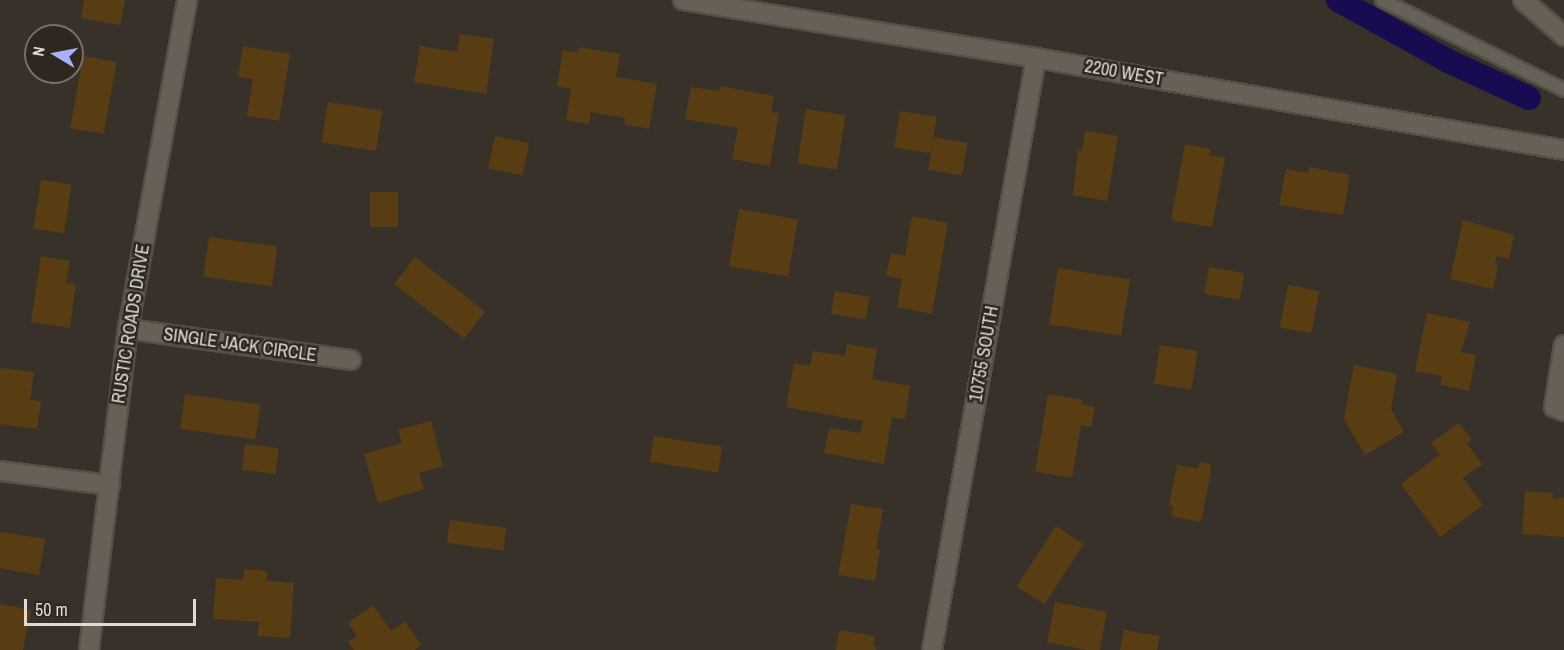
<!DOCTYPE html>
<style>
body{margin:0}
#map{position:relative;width:1564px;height:650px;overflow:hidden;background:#37312a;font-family:"Archivo Narrow",sans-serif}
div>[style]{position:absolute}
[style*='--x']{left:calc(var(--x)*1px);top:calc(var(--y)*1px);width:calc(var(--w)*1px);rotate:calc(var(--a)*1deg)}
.canal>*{height:24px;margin:-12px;padding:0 12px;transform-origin:12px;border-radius:12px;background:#170c51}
.building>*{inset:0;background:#593d12;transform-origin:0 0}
.roads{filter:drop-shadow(2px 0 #544f49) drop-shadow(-2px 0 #544f49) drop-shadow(0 2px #544f49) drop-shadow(0 -2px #544f49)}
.service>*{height:12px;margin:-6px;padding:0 6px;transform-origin:6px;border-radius:6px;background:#666057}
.minor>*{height:18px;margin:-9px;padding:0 9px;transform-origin:9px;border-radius:9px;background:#666057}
.tertiary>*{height:18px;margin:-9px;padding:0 9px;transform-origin:9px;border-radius:9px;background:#666057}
span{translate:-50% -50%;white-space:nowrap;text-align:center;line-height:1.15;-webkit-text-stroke:5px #2d2720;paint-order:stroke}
.street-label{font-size:18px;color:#dedbd6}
.north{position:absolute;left:24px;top:24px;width:60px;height:60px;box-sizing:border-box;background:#2d2720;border:2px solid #746f69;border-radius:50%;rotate:280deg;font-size:16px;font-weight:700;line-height:24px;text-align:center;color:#dedbd6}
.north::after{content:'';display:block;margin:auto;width:21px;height:27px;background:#a9b0fc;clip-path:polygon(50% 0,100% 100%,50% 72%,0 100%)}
.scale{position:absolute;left:24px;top:599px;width:172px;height:27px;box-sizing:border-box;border:3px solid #dedbd6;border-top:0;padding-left:8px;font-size:18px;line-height:21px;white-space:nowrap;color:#dedbd6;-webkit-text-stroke:4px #2d2720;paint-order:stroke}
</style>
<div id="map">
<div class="canal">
<div style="--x:1338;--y:0;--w:126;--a:29"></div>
<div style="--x:1448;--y:61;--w:89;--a:24.6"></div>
</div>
<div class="building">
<div style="clip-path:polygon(84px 0,125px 0,120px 25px,81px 18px)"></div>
<div style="clip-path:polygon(460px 34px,494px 39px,486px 94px,414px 82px,420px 46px,457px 52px)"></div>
<div style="clip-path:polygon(243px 46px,290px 54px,279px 121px,247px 116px,253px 79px,238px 77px)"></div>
<div style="clip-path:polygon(579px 47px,620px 54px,616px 77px,657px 84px,649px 129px,624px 124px,625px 118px,591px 112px,589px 124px,566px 120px,571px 89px,557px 86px,563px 50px,578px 53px)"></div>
<div style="left:83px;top:56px;width:34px;height:73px;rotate:10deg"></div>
<div style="clip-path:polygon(720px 86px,774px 96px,771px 112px,779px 113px,770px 166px,732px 159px,738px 128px,685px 119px,691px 87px,719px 91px)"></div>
<div style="left:328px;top:102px;width:55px;height:41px;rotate:9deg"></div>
<div style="left:806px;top:109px;width:40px;height:55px;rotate:9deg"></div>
<div style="left:900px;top:111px;width:37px;height:37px;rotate:9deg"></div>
<div style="clip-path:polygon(1085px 131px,1118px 136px,1107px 201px,1073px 195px,1078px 150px,1082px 151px)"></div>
<div style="left:495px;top:136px;width:35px;height:33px;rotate:12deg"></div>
<div style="left:934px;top:137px;width:34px;height:33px;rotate:10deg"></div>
<div style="clip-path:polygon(1185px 144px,1210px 149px,1209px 155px,1225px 158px,1212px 227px,1171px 220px)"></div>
<div style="clip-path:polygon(1309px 167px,1350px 175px,1343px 215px,1279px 205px,1286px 169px,1308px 173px)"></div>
<div style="left:41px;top:180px;width:31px;height:49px;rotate:9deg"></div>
<div style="left:370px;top:192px;width:28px;height:35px"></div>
<div style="left:739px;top:209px;width:60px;height:58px;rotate:10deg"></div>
<div style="clip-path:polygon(912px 216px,948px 223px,932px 314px,897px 307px,902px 279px,886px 276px,891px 253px,905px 256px)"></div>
<div style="clip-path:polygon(1463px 220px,1514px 235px,1509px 259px,1497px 256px,1495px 264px,1498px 266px,1493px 289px,1450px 279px)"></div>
<div style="left:209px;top:237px;width:69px;height:40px;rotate:8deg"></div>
<div style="clip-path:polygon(41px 256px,70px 261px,66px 283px,76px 284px,70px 328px,31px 322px)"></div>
<div style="left:415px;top:257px;width:89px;height:34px;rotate:38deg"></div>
<div style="left:1209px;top:267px;width:36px;height:27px;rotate:10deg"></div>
<div style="left:1058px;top:268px;width:73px;height:57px;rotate:9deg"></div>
<div style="left:1288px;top:285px;width:32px;height:43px;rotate:11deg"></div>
<div style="left:835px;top:291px;width:35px;height:23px;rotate:10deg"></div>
<div style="clip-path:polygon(1427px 313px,1470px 322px,1461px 352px,1476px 355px,1469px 391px,1440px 385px,1442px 376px,1415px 371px)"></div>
<div style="clip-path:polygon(847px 344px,877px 349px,872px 379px,910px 386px,905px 419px,892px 417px,884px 464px,824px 453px,829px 428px,860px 433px,863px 421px,786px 407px,794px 363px,810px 366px,813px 351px,845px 356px)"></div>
<div style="left:1160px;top:345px;width:38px;height:39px;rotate:9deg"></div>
<div style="clip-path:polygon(1354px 365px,1397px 374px,1391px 409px,1404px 432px,1365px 455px,1344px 419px)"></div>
<div style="clip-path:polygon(0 368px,34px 372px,30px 400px,41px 401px,37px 429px,0 424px)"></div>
<div style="left:185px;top:394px;width:76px;height:35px;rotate:8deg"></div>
<div style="clip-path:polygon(1048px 394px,1083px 400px,1082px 404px,1095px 407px,1091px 427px,1081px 425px,1072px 478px,1035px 471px)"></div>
<div style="clip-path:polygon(431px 421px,443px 466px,419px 473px,424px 489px,378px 503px,364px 454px,402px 443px,398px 430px)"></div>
<div style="clip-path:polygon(1459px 423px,1472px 440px,1467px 443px,1482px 464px,1463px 478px,1483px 505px,1440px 537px,1401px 484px,1440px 454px,1431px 443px)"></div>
<div style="left:654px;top:436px;width:69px;height:26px;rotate:9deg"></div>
<div style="left:245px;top:444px;width:34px;height:26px;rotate:7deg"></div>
<div style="clip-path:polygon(1199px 462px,1210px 464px,1211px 471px,1201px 522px,1171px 516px,1173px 506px,1169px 505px,1177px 465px,1198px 469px)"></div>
<div style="clip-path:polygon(1525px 491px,1553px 493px,1553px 499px,1564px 497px,1564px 537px,1522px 534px)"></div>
<div style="clip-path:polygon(851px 504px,883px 509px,876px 549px,880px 550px,875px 581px,838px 575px)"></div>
<div style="left:450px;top:520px;width:57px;height:23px;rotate:8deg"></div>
<div style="left:1056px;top:526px;width:33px;height:72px;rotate:33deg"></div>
<div style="clip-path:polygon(0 532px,45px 539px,39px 575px,0 568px)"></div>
<div style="clip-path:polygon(244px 569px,267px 571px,266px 581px,294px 583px,290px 638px,257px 636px,259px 622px,213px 619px,216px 578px,243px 580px)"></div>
<div style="left:1055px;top:602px;width:53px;height:41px;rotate:11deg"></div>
<div style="clip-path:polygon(0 604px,31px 610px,23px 650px,0 650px)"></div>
<div style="clip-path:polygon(373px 605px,391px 631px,405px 621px,421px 645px,415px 650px,354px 650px,348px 642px,357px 636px,348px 623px)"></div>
<div style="clip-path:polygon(839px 630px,875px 636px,873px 646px,876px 646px,876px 650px,836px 650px)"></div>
<div style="clip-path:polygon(1124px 630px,1160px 636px,1157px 650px,1120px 650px)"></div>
</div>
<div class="roads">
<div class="service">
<div style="--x:1382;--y:0;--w:203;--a:26.3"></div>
</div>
<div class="minor">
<div style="--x:1523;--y:0;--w:55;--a:41.3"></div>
<div style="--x:128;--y:329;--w:225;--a:7.9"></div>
<div style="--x:1564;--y:345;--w:63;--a:99.2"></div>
<div style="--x:1554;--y:407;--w:11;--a:22"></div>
<div style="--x:0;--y:471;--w:111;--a:7.3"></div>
<div style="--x:89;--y:650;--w:323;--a:-83.1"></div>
<div style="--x:128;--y:329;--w:334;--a:-79.8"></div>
<div style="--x:932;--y:650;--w:601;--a:-80.04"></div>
</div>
<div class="tertiary">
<div style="--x:683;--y:0;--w:358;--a:9.3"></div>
<div style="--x:1036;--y:58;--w:536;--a:9.88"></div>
</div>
</div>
<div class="street-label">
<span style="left:1124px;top:73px;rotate:10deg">2200 WEST</span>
<span style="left:131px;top:324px;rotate:-81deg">RUSTIC ROADS DRIVE</span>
<span style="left:240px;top:345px;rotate:8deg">SINGLE JACK CIRCLE</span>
<span style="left:984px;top:354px;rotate:-80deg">10755 SOUTH</span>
</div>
<div class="north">N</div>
<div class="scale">50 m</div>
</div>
